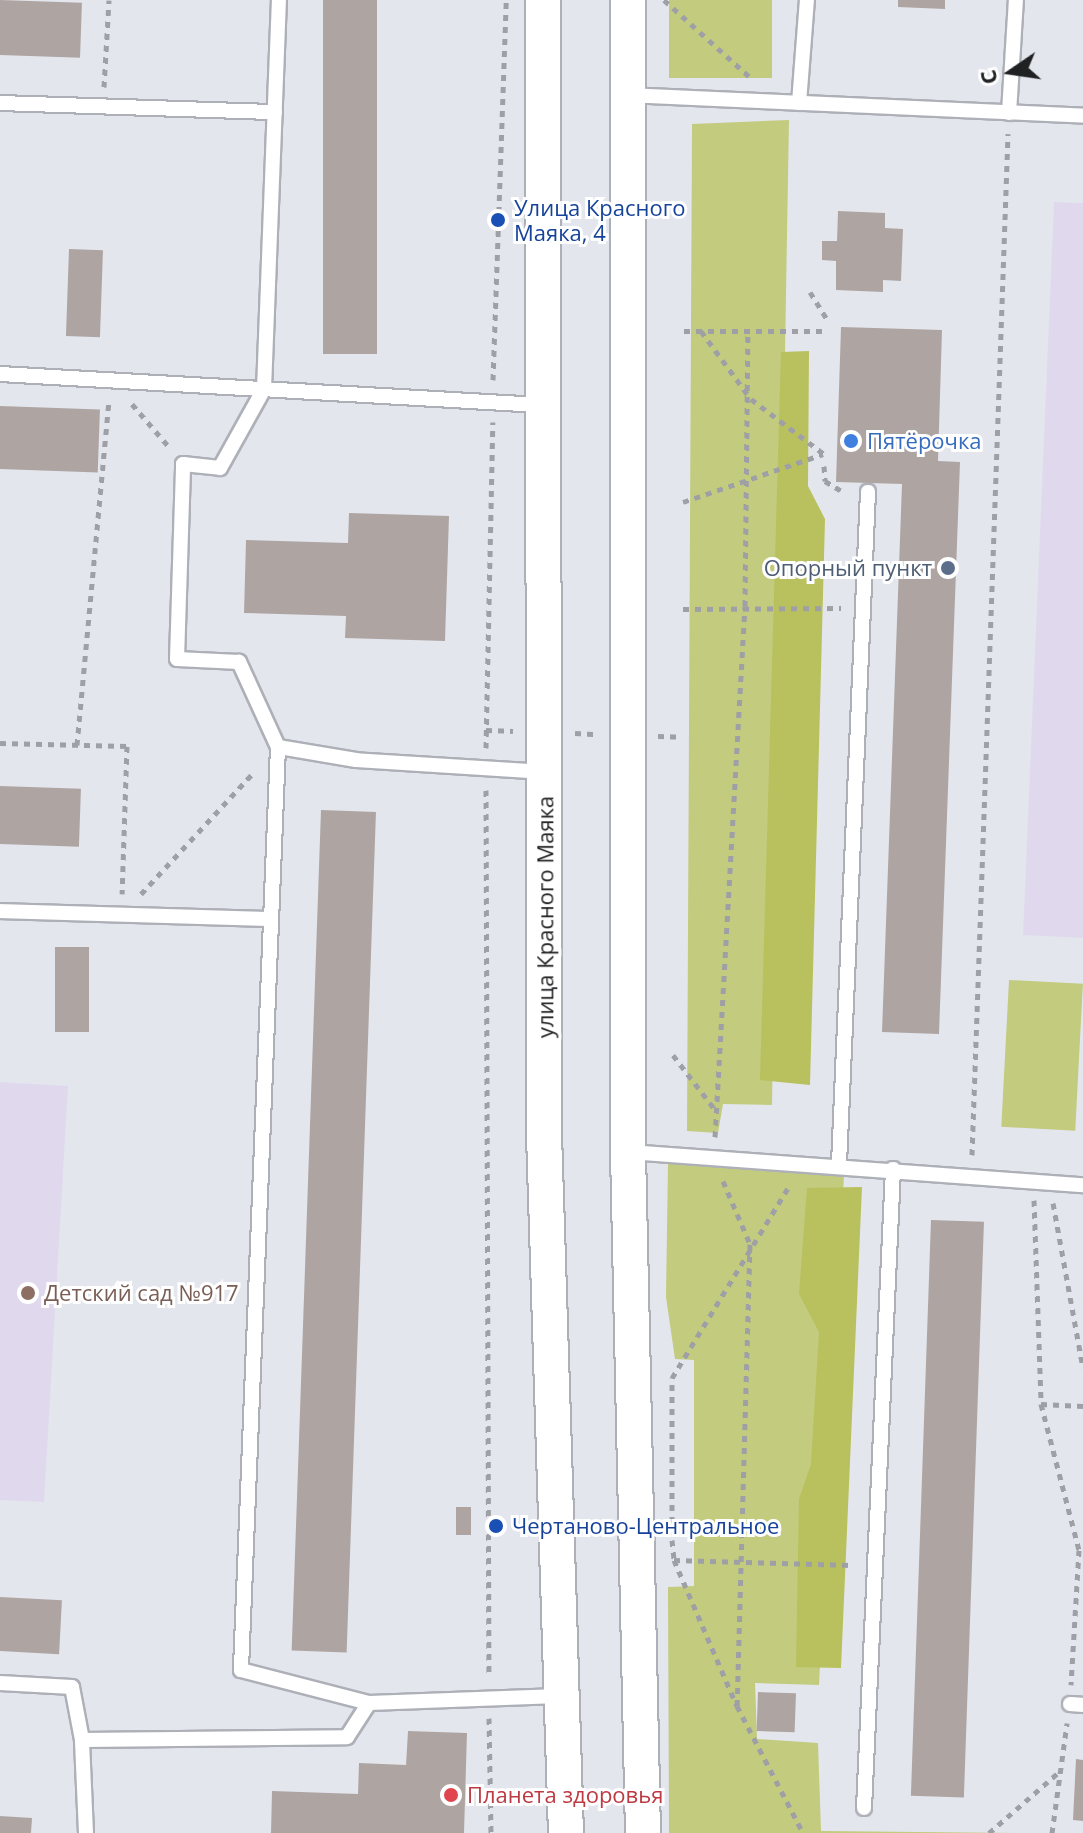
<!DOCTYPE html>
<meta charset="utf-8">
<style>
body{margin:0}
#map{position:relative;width:1083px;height:1833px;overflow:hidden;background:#e4e6ee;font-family:"Open Sans",sans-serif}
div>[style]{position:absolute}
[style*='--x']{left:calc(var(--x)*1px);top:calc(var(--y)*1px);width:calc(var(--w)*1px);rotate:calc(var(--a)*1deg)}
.education>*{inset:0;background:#e0d9ee}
.green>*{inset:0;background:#c2cb7e;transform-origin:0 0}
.forest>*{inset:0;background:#b8c15d}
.building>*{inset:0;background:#aea5a2;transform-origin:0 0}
.path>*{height:5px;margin-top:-2.5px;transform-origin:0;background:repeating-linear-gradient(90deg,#9fa0a6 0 6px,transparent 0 12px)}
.roads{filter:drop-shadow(2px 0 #aeb0b8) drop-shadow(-2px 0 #aeb0b8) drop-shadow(0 2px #aeb0b8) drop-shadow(0 -2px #aeb0b8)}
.service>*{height:14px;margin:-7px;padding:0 7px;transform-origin:7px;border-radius:7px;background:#fff}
.tertiary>*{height:34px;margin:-17px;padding:0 17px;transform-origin:17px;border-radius:17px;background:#fff}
.dots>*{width:22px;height:22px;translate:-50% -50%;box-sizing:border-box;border:4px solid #fff;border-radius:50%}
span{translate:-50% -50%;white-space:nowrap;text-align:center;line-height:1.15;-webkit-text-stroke:6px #fff;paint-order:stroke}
.transit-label{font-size:22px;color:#164399}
.left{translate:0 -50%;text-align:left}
.shop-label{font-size:22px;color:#366cbe}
.service-label{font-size:22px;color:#4e5e75}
.right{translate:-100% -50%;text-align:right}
.street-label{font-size:22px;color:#202123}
.education-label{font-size:22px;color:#785e54}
.health-label{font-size:22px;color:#be3a42}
.north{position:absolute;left:971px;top:32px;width:80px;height:80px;-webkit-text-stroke:6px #fff;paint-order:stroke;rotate:257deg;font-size:22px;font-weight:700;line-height:32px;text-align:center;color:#202123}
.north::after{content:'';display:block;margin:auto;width:28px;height:36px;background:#202123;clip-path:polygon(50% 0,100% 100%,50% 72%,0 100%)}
</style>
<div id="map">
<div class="education">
<div style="clip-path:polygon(1054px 202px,1083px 203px,1083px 938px,1023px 935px)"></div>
<div style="clip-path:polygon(0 1082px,68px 1086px,44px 1502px,0 1500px)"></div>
</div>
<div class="green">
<div style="left:669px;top:0;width:103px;height:78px"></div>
<div style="clip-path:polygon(789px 120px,772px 1105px,723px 1104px,718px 1133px,687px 1131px,692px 124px)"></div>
<div style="left:1009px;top:980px;width:74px;height:147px;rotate:3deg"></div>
<div style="clip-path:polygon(668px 1163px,844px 1175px,819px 1685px,755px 1683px,757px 1739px,818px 1743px,821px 1831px,1026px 1833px,669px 1833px,668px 1587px,694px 1586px,694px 1360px,675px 1359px,666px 1297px)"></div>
</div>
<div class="forest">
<div style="clip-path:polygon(809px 351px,808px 486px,825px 519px,810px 1085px,760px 1080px,781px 352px)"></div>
<div style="clip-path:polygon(862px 1187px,841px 1668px,796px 1667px,799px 1499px,811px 1464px,819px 1332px,799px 1294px,807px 1188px)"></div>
</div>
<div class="building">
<div style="left:0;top:0;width:82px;height:55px;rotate:2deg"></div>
<div style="left:323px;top:0;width:54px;height:354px"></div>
<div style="clip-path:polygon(898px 0,945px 0,945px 9px,898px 7px)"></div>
<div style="clip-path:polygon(838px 211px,885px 213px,885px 228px,903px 229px,901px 281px,883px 280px,883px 292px,836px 290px,836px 261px,822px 260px,822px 241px,837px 241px)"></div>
<div style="left:69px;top:249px;width:34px;height:87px;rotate:2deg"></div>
<div style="clip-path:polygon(841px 327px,942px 330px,938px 461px,960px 462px,939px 1034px,882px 1032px,902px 484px,836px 482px)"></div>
<div style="left:0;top:406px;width:100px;height:63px;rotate:2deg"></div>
<div style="clip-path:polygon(349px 513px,449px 516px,445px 641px,345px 638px,346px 616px,244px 613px,246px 540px,348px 543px)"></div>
<div style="left:0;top:786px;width:81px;height:58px;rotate:2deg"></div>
<div style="left:321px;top:810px;width:55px;height:841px;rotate:2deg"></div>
<div style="left:55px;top:947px;width:34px;height:85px"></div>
<div style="left:931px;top:1220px;width:53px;height:576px;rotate:2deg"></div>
<div style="left:456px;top:1507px;width:15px;height:28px"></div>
<div style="left:0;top:1597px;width:62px;height:54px;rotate:3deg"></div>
<div style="left:758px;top:1692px;width:38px;height:39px;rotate:2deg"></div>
<div style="clip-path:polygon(408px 1731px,467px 1733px,464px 1833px,271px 1833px,272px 1791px,358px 1794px,359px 1763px,406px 1765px)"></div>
<div style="clip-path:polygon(1076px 1759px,1083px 1760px,1083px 1821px,1073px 1820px)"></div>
<div style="clip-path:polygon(0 1816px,32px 1818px,31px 1833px,0 1833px)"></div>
</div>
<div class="path">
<div style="--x:664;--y:0;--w:118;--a:41.9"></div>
<div style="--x:104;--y:87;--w:87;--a:-86.7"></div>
<div style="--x:810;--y:292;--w:32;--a:58"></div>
<div style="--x:684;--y:331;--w:142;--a:0"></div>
<div style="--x:701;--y:331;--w:84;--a:53.7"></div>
<div style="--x:751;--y:399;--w:91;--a:37"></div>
<div style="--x:493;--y:380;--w:380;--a:-88"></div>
<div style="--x:132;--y:404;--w:58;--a:49.2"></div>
<div style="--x:824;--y:466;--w:15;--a:86"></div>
<div style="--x:825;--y:481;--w:23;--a:31"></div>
<div style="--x:683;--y:502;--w:148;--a:-18.9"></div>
<div style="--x:683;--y:609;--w:158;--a:-0.4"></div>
<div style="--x:486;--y:730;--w:27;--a:2"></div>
<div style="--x:575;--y:733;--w:22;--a:3"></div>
<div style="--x:658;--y:736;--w:24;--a:2"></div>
<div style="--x:0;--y:743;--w:127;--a:1.4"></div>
<div style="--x:127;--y:746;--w:148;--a:91.9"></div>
<div style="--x:77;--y:745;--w:346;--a:-84.7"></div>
<div style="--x:486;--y:748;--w:326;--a:-88.8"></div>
<div style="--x:486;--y:790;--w:886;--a:89.81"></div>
<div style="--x:141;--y:894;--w:166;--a:-47.2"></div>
<div style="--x:673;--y:1055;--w:71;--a:52.5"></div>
<div style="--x:715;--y:1137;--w:532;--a:-86.77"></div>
<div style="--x:745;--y:606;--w:275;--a:-89.4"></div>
<div style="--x:972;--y:1155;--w:1022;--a:-87.98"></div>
<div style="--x:723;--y:1181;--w:69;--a:66.8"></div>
<div style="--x:750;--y:1244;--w:462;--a:91.6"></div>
<div style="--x:1034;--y:1200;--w:204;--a:88"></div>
<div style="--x:1041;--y:1404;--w:151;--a:75.4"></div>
<div style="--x:1079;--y:1550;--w:135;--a:93.4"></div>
<div style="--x:1053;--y:1203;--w:168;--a:79.7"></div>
<div style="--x:1041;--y:1404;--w:42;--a:2.7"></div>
<div style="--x:672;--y:1522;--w:144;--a:-90"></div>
<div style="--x:672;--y:1378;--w:226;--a:-58.6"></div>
<div style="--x:672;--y:1540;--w:20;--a:84"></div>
<div style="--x:674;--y:1560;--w:159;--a:66.7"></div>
<div style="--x:737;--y:1706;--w:143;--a:62.5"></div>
<div style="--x:674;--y:1560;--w:178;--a:1.6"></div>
<div style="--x:489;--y:1718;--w:115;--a:89"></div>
<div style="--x:989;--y:1833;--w:94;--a:-41.1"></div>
<div style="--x:1052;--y:1833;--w:111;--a:-82.2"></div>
</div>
<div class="roads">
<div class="service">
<div style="--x:628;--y:95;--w:455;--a:2.6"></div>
<div style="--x:0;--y:103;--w:275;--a:1.9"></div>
<div style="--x:799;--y:103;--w:103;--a:-85.6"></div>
<div style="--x:1009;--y:113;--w:113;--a:-86.5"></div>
<div style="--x:0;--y:374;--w:541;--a:3.29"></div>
<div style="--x:278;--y:747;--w:94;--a:-114.6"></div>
<div style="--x:239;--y:662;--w:62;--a:-177.2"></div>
<div style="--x:177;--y:659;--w:195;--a:-88.2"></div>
<div style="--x:183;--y:464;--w:37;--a:6"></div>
<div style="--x:220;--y:468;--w:90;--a:-60.9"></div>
<div style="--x:264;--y:389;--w:389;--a:-87.8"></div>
<div style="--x:545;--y:772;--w:189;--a:-176.4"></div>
<div style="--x:356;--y:760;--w:79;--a:-170.5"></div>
<div style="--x:278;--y:747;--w:924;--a:92.3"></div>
<div style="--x:241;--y:1670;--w:132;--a:14.5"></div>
<div style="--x:369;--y:1703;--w:190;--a:-2.1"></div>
<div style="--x:0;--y:911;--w:269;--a:1.7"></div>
<div style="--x:629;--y:1152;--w:455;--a:4.2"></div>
<div style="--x:839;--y:1164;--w:673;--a:-87.53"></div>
<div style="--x:0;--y:1683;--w:72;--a:3.2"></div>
<div style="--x:72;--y:1687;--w:54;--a:79.3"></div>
<div style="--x:1070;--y:1704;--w:13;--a:4"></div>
<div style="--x:864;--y:1808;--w:640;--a:-87.4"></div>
<div style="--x:86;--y:1833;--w:93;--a:-92.5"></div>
<div style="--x:82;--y:1740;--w:265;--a:-0.6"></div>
<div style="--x:347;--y:1737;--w:40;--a:-57.1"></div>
</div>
<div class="tertiary">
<div style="--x:543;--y:0;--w:1134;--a:89.95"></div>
<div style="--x:544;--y:1134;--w:699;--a:88.2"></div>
<div style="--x:628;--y:0;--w:1152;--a:90"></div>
<div style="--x:628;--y:1152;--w:681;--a:88.74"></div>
</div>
</div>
<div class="dots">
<div style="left:498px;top:220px;background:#1a4fb4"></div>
<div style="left:851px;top:441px;background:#3f7fe0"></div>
<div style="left:948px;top:568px;background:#5c6f8a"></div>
<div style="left:28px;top:1293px;background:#8d6e63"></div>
<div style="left:496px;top:1526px;background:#1a4fb4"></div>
<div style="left:451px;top:1795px;background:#e0444e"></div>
</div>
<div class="transit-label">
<span class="left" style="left:514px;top:220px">Улица Красного<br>Маяка, 4</span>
<span class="left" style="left:512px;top:1526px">Чертаново-Центральное</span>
</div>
<div class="shop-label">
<span class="left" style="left:867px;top:441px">Пятёрочка</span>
</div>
<div class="service-label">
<span class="right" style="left:932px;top:568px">Опорный пункт</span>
</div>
<div class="street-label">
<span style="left:545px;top:917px;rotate:-90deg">улица Красного Маяка</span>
</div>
<div class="education-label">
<span class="left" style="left:44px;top:1293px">Детский сад №917</span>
</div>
<div class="health-label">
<span class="left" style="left:467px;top:1795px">Планета здоровья</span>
</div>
<div class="north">С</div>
</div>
